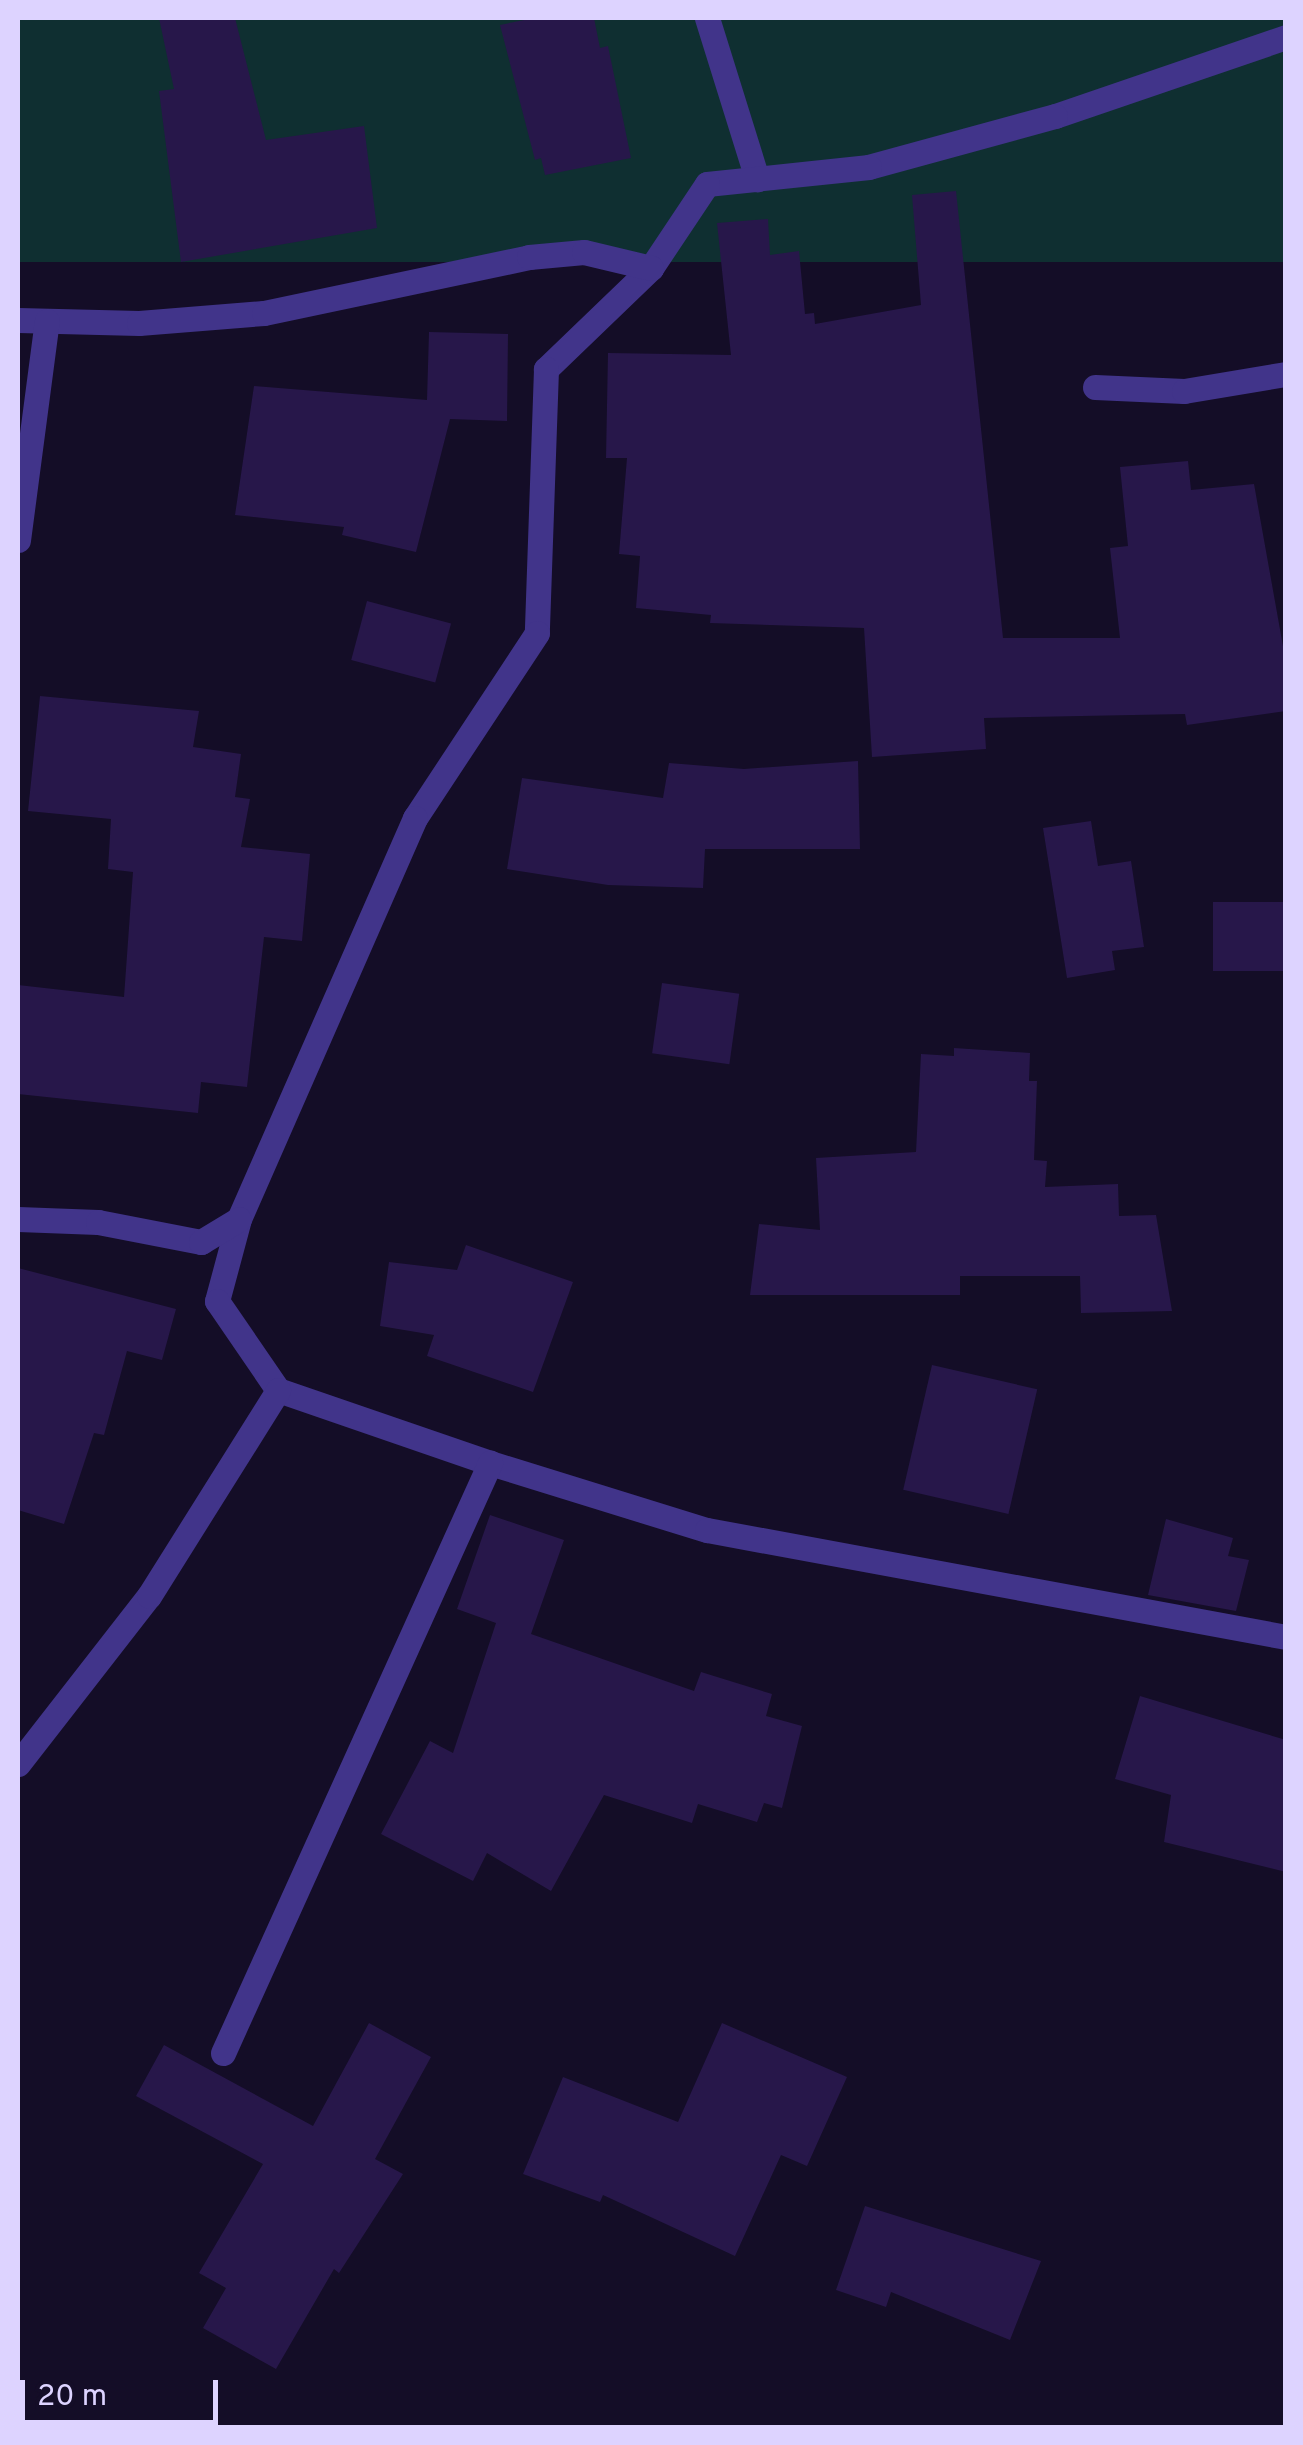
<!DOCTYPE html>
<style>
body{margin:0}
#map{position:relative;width:1303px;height:2445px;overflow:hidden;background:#140d27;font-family:Overpass,sans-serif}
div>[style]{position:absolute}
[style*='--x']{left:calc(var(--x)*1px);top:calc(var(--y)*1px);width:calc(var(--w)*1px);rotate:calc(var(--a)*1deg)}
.green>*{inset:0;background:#0f2f31;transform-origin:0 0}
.building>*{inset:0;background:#27174a;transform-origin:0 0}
.street>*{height:25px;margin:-12.5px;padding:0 12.5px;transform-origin:12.5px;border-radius:12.5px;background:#41348a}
span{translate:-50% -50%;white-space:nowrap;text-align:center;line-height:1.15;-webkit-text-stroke:8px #140d27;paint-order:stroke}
.frame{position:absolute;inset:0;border:20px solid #ddd3ff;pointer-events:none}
.scale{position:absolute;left:20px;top:2380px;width:198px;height:45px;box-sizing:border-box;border:5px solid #ddd3ff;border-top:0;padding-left:12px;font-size:30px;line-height:35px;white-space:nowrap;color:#ddd3ff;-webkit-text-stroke:8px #140d27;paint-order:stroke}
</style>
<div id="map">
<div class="green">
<div style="left:18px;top:18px;width:1267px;height:244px"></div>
</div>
<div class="building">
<div style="clip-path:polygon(159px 18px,235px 18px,266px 140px,364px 126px,377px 228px,181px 262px,159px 91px,174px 89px)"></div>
<div style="clip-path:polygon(534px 18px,594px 18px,600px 48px,608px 46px,631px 158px,545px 175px,541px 158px,535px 160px,500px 25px)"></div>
<div style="clip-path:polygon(956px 191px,1003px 638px,1120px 638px,1110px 548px,1128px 546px,1120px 467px,1188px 461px,1191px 490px,1254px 484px,1286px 663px,1286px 711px,1187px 725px,1185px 714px,984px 718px,986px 749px,872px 757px,864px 628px,710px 623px,711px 615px,636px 608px,640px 556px,619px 554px,627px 458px,606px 458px,608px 353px,731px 355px,717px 223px,768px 219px,770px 255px,799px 251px,805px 314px,814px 313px,815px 324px,921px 305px,912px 195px)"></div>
<div style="clip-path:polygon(429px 332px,508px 334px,507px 421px,450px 419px,416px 552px,342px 535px,344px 527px,235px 515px,254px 386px,427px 400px)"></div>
<div style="left:367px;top:601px;width:87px;height:61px;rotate:15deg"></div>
<div style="clip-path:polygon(40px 696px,199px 711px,193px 747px,241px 754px,235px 797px,250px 799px,241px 847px,310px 854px,302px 941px,264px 937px,247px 1087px,201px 1082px,198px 1113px,18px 1094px,18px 985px,124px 997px,133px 872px,108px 869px,111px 819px,28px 811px)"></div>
<div style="clip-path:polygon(858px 761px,860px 849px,705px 849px,703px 888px,608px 885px,507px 869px,522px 778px,663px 798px,669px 763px,744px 769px)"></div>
<div style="clip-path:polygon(1091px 821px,1098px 866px,1131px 861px,1144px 947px,1112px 951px,1115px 970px,1067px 978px,1043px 828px)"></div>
<div style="left:1286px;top:902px;width:69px;height:73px;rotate:90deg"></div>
<div style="left:662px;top:983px;width:78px;height:71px;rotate:8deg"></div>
<div style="clip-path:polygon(954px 1048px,1030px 1053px,1029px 1081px,1037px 1081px,1034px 1160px,1047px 1161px,1045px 1187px,1118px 1184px,1119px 1216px,1156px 1215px,1172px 1311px,1081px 1313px,1080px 1276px,960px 1276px,960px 1295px,750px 1295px,759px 1224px,820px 1230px,816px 1158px,916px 1152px,921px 1054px,954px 1056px)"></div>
<div style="clip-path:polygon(466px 1245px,573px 1282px,533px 1392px,427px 1356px,434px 1335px,380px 1326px,389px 1262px,457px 1270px)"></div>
<div style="clip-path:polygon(18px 1268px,176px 1309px,162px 1360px,127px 1351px,104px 1435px,94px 1433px,64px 1524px,18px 1510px)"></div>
<div style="left:932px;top:1365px;width:108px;height:128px;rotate:13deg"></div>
<div style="clip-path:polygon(490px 1515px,564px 1540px,531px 1634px,694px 1691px,701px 1672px,772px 1694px,766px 1716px,802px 1726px,782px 1808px,764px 1803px,757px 1822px,698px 1804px,692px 1823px,604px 1795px,551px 1891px,487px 1853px,473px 1881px,381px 1834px,430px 1741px,453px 1753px,496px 1623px,457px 1609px)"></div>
<div style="clip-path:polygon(1166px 1519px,1233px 1538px,1228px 1556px,1249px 1560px,1236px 1611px,1148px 1595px)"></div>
<div style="clip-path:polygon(1140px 1696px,1286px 1740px,1286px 1872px,1164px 1842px,1171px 1795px,1115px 1779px)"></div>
<div style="clip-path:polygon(369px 2023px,431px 2057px,375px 2159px,403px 2174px,339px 2273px,334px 2269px,276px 2369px,203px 2328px,226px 2288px,199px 2273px,263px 2164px,136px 2096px,164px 2045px,313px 2126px)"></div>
<div style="clip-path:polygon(722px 2023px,847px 2077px,807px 2166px,781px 2155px,735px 2256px,603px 2195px,600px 2202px,523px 2174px,563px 2077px,678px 2122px)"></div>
<div style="clip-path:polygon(865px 2206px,1041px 2261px,1010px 2340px,891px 2292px,886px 2307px,836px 2290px)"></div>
</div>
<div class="street">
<div style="--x:707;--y:18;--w:169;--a:72.7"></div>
<div style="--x:1286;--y:37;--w:244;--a:161.1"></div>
<div style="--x:1055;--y:116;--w:193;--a:164.7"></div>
<div style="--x:869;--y:167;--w:163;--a:174"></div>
<div style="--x:707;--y:184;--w:101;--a:123.7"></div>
<div style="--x:651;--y:268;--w:146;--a:136.1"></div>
<div style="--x:546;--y:369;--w:264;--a:92"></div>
<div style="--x:537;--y:633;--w:222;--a:123.4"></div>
<div style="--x:415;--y:818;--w:438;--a:113.7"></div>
<div style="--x:239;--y:1219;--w:85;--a:105"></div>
<div style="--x:217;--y:1301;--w:108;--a:55.6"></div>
<div style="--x:278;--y:1390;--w:224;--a:19"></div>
<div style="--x:490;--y:1463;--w:227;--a:17.2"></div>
<div style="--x:707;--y:1530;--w:589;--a:10.47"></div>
<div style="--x:18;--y:320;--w:121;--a:1.4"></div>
<div style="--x:139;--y:323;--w:125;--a:-4.6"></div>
<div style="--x:264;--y:313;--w:271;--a:-11.9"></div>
<div style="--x:529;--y:257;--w:55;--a:-5.2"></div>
<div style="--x:584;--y:252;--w:69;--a:13.4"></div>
<div style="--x:1095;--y:387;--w:89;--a:2.6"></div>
<div style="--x:1184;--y:391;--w:103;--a:-9.5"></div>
<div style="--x:18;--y:540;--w:221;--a:-82.5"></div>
<div style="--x:18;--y:1219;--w:80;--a:2.1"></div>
<div style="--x:98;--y:1222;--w:105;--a:11"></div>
<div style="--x:201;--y:1242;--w:44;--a:-31.2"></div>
<div style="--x:18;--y:1764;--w:213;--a:-52.1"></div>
<div style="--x:149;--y:1596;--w:243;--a:-57.9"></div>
<div style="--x:223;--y:2053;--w:648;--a:-65.65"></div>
</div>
<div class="frame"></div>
<div class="scale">20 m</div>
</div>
